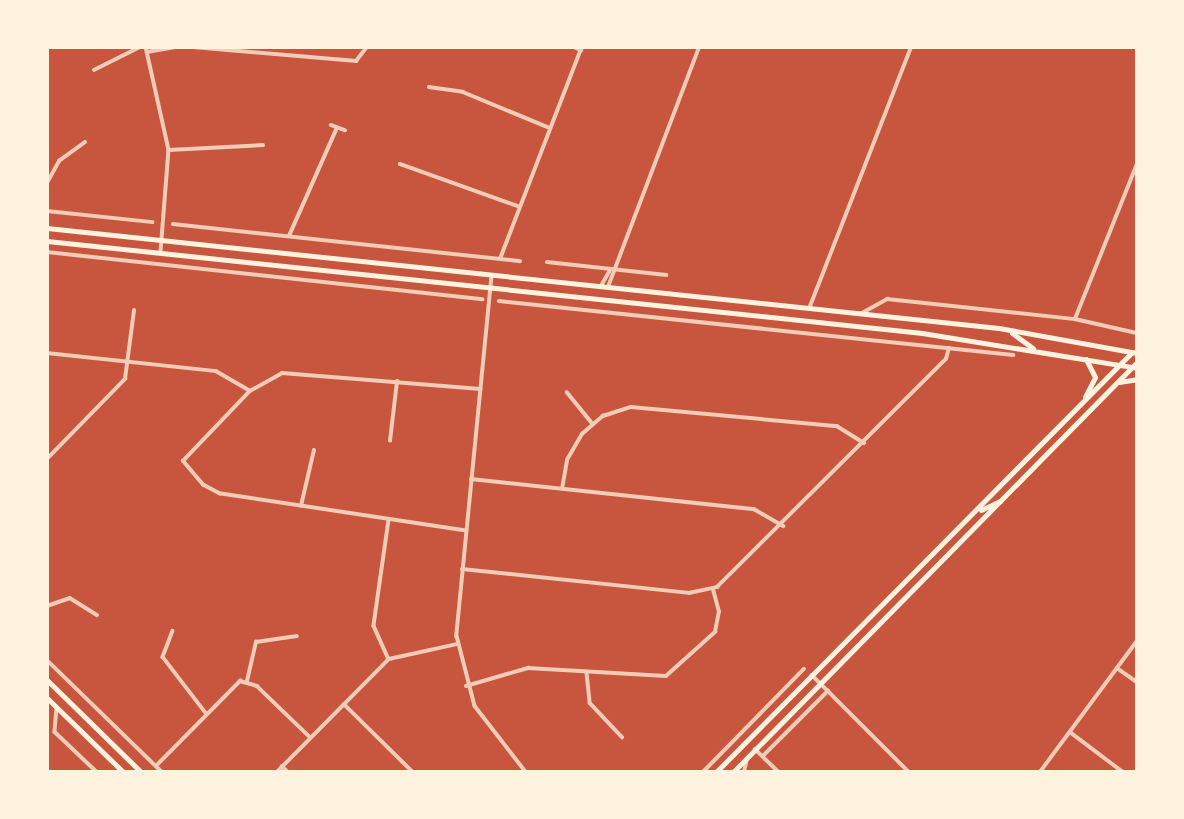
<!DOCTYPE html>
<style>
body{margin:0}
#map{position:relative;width:1184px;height:819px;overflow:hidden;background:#c8553d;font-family:Rubik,sans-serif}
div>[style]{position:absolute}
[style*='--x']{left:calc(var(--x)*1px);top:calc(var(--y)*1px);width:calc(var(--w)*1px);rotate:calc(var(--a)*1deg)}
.minor>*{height:3.5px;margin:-1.75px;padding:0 1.75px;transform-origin:1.75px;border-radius:1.75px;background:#f1ccb7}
.primary>*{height:5px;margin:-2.5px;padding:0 2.5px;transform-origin:2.5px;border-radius:2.5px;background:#fff3e0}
span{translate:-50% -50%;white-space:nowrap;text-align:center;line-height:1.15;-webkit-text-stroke:7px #fff3e0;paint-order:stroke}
.frame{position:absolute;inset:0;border:49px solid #fff3e0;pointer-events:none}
</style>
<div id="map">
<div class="minor">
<div style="--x:146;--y:47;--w:106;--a:77.4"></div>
<div style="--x:169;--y:150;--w:102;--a:94.5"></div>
<div style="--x:193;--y:47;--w:164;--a:4.9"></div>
<div style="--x:356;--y:61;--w:18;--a:-52"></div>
<div style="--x:574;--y:47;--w:8;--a:23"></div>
<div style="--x:147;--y:52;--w:27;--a:-10"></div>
<div style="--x:94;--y:70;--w:51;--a:-26.6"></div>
<div style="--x:429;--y:87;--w:34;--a:8"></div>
<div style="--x:463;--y:92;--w:94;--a:22.5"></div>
<div style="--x:331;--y:125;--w:15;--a:20"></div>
<div style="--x:169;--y:150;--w:94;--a:-3"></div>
<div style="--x:400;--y:164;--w:125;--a:19.6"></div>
<div style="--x:47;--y:183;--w:25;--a:-61"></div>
<div style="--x:59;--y:161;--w:32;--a:-36"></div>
<div style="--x:47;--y:211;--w:106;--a:6"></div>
<div style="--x:173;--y:224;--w:349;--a:6.1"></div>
<div style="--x:289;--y:236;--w:116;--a:-66.1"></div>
<div style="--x:47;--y:252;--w:438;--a:6.2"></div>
<div style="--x:500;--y:259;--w:227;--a:-68.9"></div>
<div style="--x:547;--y:262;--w:120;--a:6.2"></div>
<div style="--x:492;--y:276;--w:362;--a:95.6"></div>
<div style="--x:457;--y:636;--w:72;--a:75.6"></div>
<div style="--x:475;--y:706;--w:83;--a:52.3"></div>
<div style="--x:601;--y:286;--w:16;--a:-60"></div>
<div style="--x:608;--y:287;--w:257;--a:-69.2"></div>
<div style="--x:499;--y:301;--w:517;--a:6"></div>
<div style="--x:809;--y:309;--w:281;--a:-68.7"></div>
<div style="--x:862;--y:313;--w:29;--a:-29"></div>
<div style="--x:887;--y:299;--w:189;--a:6.1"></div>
<div style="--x:1075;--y:319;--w:64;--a:12.7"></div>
<div style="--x:1075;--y:319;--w:167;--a:-68.2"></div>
<div style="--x:47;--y:353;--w:170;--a:6.1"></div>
<div style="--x:216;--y:371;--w:39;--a:30"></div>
<div style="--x:567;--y:392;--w:40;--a:51"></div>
<div style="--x:390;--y:441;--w:60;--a:-83.3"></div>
<div style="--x:47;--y:459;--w:112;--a:-45.7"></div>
<div style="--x:125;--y:379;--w:69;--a:-82.5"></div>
<div style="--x:471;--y:479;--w:285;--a:6.1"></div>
<div style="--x:754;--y:509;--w:34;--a:30"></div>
<div style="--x:562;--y:489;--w:29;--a:-80"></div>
<div style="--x:567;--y:460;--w:30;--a:-60"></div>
<div style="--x:582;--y:434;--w:28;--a:-41"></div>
<div style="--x:603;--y:416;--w:29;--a:-18"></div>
<div style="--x:631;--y:407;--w:207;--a:5.3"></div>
<div style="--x:837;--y:426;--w:32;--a:32"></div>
<div style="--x:301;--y:506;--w:57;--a:-76.9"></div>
<div style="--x:389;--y:520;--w:107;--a:98.1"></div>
<div style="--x:374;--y:626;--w:36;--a:66"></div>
<div style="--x:466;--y:531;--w:249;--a:-171.4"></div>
<div style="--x:220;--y:494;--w:19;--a:-152"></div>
<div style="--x:203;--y:485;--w:31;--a:-130"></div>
<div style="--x:183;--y:461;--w:97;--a:-46.3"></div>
<div style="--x:250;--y:391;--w:37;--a:-29"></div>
<div style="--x:282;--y:373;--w:199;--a:4.6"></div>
<div style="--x:462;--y:569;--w:228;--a:6"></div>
<div style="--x:689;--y:593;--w:29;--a:-12"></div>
<div style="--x:717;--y:587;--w:323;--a:-44.9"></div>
<div style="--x:946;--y:359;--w:11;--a:-75"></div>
<div style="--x:47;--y:606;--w:24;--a:-19"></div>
<div style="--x:70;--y:598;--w:32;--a:32"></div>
<div style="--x:173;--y:631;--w:28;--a:111"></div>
<div style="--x:163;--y:657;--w:71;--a:52.5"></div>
<div style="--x:47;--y:660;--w:161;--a:44.2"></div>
<div style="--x:1117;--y:668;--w:24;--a:35"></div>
<div style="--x:587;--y:673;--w:30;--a:84"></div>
<div style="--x:590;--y:703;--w:47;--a:46.7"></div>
<div style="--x:812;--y:675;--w:137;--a:45"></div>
<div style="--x:247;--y:681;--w:40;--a:-77"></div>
<div style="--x:256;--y:642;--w:41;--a:-8.3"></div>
<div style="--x:466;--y:686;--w:65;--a:-16.2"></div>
<div style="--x:528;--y:668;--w:138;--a:3.3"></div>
<div style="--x:666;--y:676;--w:66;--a:-41.9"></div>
<div style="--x:715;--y:632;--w:20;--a:-79"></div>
<div style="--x:719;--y:612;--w:24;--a:-105"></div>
<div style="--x:344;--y:704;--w:97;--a:44.6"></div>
<div style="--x:57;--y:708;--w:24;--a:95"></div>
<div style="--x:55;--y:732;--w:58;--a:43.6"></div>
<div style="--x:1070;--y:732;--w:66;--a:37"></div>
<div style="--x:755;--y:749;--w:33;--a:44"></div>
<div style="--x:763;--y:756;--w:92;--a:-45"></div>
<div style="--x:156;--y:766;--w:120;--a:-45.3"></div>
<div style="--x:240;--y:681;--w:18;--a:16"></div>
<div style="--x:257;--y:686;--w:74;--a:43.9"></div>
<div style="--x:282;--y:766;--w:8;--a:45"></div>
<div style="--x:277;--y:772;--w:159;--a:-45.3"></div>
<div style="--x:389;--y:659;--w:70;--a:-12.4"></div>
<div style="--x:703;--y:772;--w:144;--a:-45.6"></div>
<div style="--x:744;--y:772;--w:13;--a:-77"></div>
<div style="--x:1040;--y:772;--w:163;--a:-53.5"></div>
</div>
<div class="primary">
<div style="--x:47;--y:228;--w:957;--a:6"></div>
<div style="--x:999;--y:328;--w:140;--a:10.3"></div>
<div style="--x:47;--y:241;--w:880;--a:6"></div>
<div style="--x:922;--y:333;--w:218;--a:9.2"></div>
<div style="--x:1012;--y:333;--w:26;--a:36"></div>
<div style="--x:1119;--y:382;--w:18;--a:-9"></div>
<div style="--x:1085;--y:397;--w:22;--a:-63"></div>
<div style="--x:1095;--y:377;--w:20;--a:-117"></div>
<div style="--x:981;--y:510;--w:21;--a:-25"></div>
<div style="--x:47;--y:680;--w:132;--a:44.4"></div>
<div style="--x:47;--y:698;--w:106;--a:44.2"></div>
<div style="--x:716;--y:772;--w:591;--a:-45.27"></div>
<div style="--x:733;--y:772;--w:576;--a:-45.42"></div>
</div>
<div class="frame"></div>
</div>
